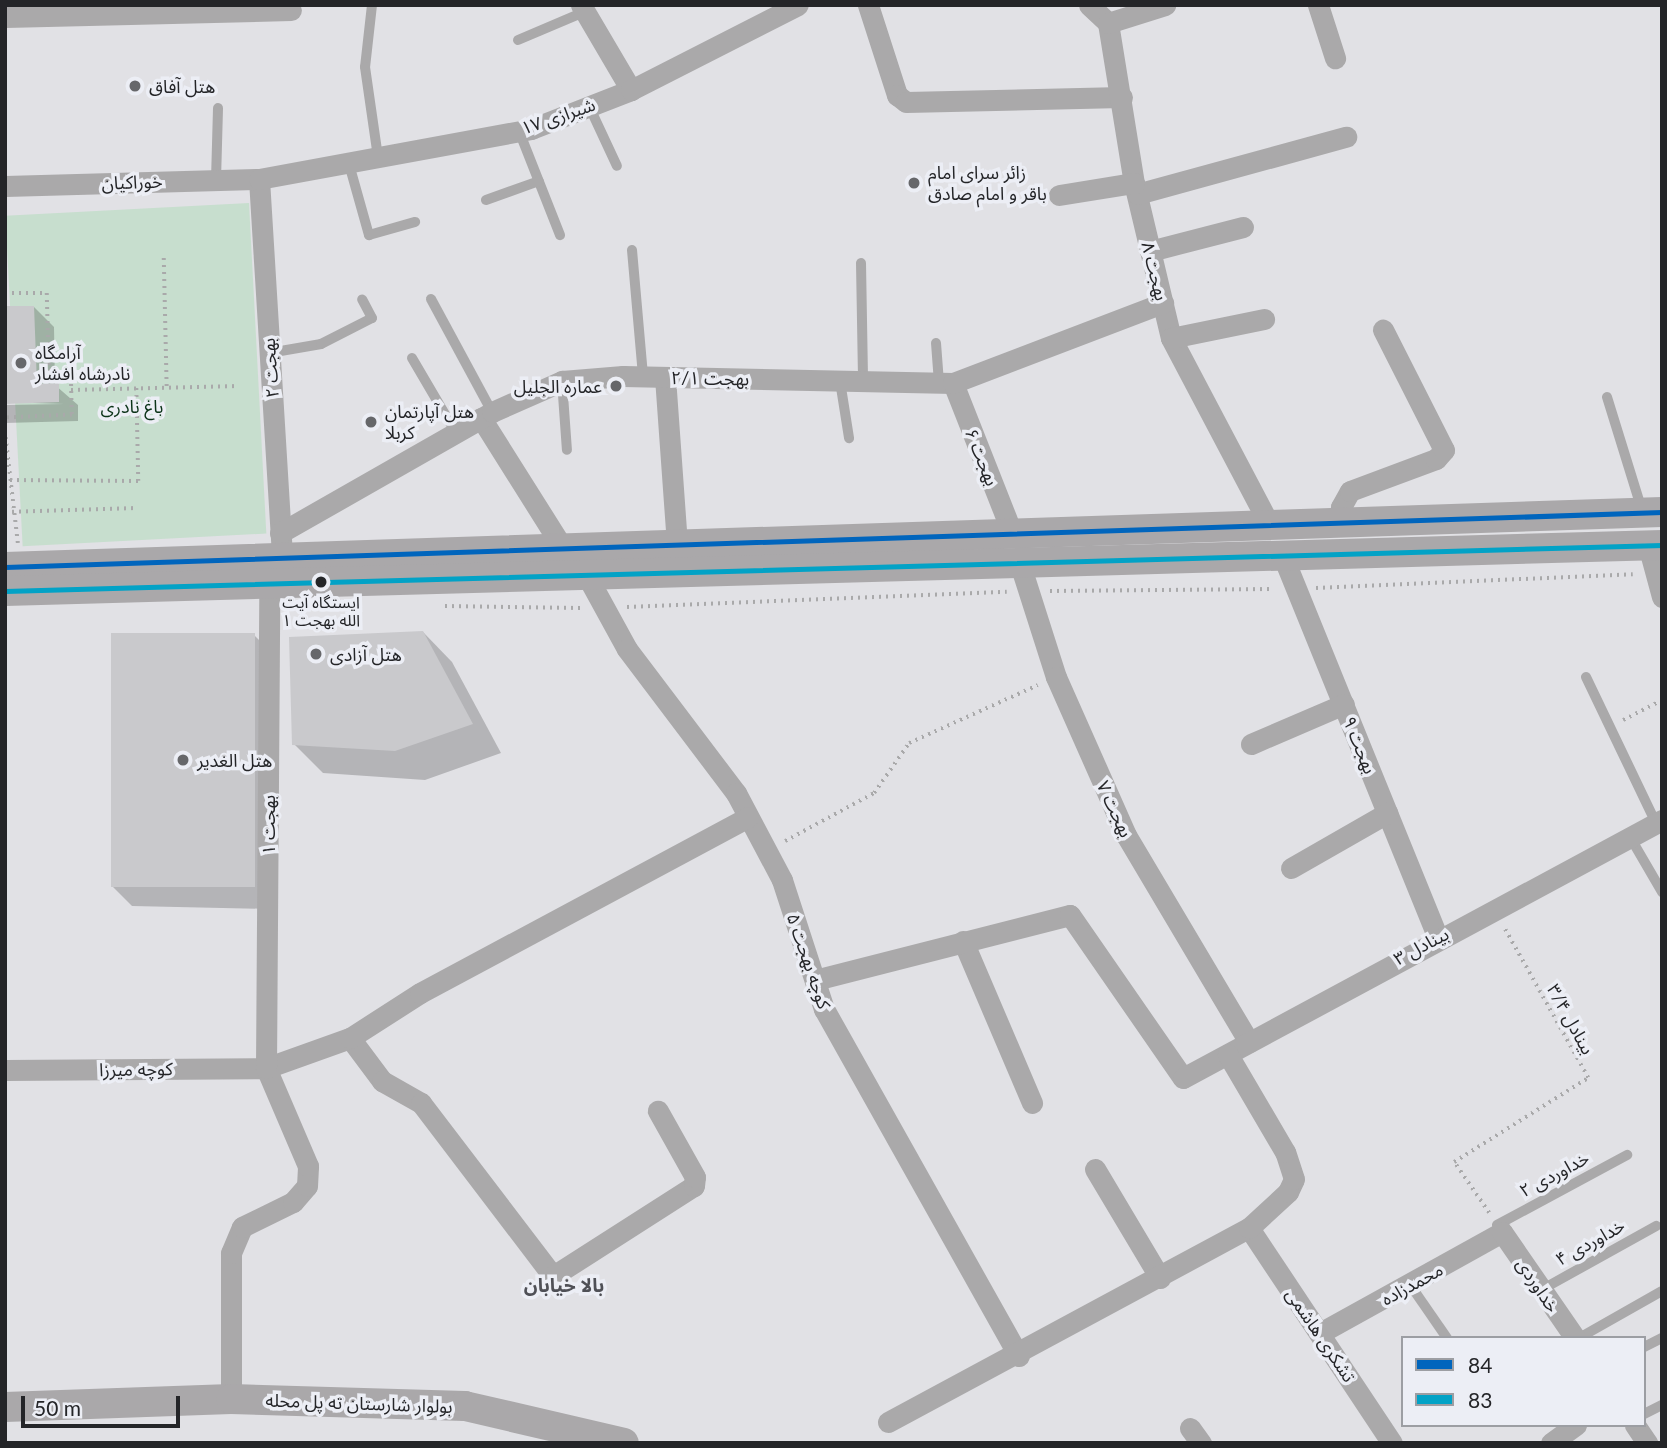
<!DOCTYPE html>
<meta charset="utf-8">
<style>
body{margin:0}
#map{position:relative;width:1667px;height:1448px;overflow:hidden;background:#e1e1e5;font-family:Lato,"Noto Sans Arabic",sans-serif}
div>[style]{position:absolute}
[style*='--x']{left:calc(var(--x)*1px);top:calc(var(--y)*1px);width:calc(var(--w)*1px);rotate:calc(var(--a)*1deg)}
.green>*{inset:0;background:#c7dece;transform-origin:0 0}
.shadow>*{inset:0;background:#0003}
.building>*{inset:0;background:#c9c9cc;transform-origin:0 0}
.path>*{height:3.5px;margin-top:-1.75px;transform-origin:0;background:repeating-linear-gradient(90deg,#a9a9aa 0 2px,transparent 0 7px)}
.lane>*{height:10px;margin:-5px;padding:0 5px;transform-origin:5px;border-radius:5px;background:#aaa9aa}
.street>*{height:21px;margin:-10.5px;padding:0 10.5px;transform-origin:10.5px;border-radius:10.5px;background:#aaa9aa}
.secondary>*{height:30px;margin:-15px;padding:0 15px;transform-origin:15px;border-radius:15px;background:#aaa8aa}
.bus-1>*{height:5px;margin:-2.5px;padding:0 2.5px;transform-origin:2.5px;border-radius:2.5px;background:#0065bd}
.bus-2>*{height:5px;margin:-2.5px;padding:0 2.5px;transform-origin:2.5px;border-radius:2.5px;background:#02a2c6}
.dots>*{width:19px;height:19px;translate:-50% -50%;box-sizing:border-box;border:4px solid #eceef5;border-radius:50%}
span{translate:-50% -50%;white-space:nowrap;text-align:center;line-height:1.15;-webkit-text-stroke:7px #eceef5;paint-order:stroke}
.bus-label{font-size:16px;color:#242528}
.poi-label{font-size:18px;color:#242528}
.left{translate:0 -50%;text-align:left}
.right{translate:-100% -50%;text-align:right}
.street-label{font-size:18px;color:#242528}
.park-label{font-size:18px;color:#0c3419}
.neighbourhood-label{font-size:19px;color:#4f5056;font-weight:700}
.frame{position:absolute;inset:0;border:7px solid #242528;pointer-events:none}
.legend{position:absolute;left:1401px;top:1336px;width:245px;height:91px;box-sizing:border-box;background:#eceef5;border:2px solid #9c9ea3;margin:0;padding:9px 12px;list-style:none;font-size:21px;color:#242528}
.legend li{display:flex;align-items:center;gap:14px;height:35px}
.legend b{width:35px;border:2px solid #9c9ea3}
.scale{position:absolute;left:21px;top:1396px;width:159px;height:32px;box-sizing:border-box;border:4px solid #242528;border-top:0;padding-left:9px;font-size:21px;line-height:24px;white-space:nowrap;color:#242528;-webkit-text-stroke:5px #eceef5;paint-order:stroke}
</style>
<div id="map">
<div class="green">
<div style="left:249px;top:203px;width:331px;height:244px;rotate:87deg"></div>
</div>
<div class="shadow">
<div style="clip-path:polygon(34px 307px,54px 327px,55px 385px,78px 405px,78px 421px,5px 423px,5px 405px,64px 404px,5px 402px,5px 345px)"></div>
<div style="clip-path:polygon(423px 632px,452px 662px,501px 753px,425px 780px,323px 773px,294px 744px)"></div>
<div style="clip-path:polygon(254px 635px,274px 655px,273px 909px,132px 906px,112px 886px)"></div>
</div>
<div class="building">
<div style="clip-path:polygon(6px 306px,34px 306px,37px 384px,59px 383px,59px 402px,5px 404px)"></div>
<div style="clip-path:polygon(423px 631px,473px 724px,395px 751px,292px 745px,289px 637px)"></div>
<div style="left:111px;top:633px;width:144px;height:254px"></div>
</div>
<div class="path">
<div style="--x:164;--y:258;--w:130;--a:88.7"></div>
<div style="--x:5;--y:293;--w:42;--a:0"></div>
<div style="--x:47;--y:293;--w:78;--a:88.5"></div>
<div style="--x:49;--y:371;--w:22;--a:-3"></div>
<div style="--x:71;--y:370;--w:45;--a:88.7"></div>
<div style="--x:72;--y:415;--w:67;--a:177.4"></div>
<div style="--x:71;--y:390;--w:168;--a:-1.4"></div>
<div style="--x:5;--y:430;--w:114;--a:83.4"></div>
<div style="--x:10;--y:480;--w:128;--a:0.4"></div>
<div style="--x:138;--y:481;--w:93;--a:-91.2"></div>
<div style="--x:5;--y:512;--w:132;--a:-1.7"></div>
<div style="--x:1316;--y:588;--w:317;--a:-2.5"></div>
<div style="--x:1050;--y:591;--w:223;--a:-0.5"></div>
<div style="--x:445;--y:606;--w:136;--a:0.8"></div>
<div style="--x:627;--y:607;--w:380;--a:-2.3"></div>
<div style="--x:1623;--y:720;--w:44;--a:-27.1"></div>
<div style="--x:785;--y:841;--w:101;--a:-28.3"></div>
<div style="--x:874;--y:793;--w:61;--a:-55"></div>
<div style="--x:909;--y:743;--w:141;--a:-24.2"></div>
<div style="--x:1489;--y:1213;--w:62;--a:-124.5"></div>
<div style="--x:1454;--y:1162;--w:158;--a:-32.1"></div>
<div style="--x:1588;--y:1078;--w:172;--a:-119.2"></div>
</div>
<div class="lane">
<div style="--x:372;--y:5;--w:62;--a:96.4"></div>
<div style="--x:365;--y:67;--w:91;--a:81.8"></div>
<div style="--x:518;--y:40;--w:72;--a:-23"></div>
<div style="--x:589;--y:106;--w:66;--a:65"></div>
<div style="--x:519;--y:131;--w:112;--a:68.5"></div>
<div style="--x:349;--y:164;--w:74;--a:74.3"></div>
<div style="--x:369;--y:235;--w:48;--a:-15.8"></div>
<div style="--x:216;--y:180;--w:72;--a:-88.4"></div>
<div style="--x:486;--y:200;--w:56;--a:-19.7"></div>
<div style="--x:632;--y:250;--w:126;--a:85"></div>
<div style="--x:861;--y:263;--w:118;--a:89"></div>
<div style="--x:431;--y:299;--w:128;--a:61.6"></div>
<div style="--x:936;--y:343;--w:40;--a:85.7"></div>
<div style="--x:269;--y:353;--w:53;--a:-9.8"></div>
<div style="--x:321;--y:344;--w:57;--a:-27"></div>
<div style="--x:372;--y:318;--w:21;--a:-118"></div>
<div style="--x:412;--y:358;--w:87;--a:59.6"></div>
<div style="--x:562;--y:381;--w:69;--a:85.9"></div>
<div style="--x:840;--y:381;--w:58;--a:81"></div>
<div style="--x:1607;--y:397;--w:118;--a:72.8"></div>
<div style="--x:1586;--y:677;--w:162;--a:64.4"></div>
<div style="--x:1630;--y:837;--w:64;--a:59.8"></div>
<div style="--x:1497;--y:1225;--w:148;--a:-28.3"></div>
<div style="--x:1411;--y:1286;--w:63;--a:55.3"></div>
<div style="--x:1541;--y:1290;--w:132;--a:-29.1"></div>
<div style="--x:1579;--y:1338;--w:95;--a:-29.5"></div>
<div style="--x:1644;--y:1347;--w:20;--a:-27"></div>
<div style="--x:1644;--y:1414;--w:20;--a:-27"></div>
</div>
<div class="street">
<div style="--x:581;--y:5;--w:99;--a:59.5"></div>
<div style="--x:868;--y:5;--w:95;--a:72.1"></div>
<div style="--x:897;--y:95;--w:11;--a:38"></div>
<div style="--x:906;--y:102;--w:216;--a:-1.3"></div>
<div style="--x:1089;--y:5;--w:26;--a:43"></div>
<div style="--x:1108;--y:23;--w:162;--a:80.8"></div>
<div style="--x:1134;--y:183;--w:159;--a:76.6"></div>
<div style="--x:1171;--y:338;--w:210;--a:62.2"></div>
<div style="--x:1318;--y:5;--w:56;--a:72.2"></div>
<div style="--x:5;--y:17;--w:286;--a:-1.4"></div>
<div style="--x:1108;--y:23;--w:60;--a:-17.5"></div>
<div style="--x:259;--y:179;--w:365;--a:86.5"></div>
<div style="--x:5;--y:186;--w:254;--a:-1.6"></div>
<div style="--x:259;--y:179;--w:277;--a:-10.4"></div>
<div style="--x:531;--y:129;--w:107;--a:-21.3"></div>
<div style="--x:631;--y:90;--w:187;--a:-27"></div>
<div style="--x:1137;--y:194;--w:217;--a:-15.3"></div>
<div style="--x:1059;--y:195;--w:76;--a:-9.1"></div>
<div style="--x:1150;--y:251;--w:96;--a:-14.5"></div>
<div style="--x:1171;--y:338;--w:95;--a:-11.5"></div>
<div style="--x:665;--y:377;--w:167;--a:85.9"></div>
<div style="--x:953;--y:383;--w:158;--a:68.5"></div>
<div style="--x:481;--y:418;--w:154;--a:57.8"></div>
<div style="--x:1343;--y:524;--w:17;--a:-97"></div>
<div style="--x:1341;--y:507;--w:18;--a:-61"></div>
<div style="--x:1350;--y:491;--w:92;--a:-20.4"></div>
<div style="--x:1436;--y:459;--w:12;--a:-48"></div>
<div style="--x:1444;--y:450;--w:135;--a:-116.9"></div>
<div style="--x:280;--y:533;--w:244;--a:-29.7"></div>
<div style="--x:492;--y:412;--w:77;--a:-23.9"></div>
<div style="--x:562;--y:381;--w:61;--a:-4.7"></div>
<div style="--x:623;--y:376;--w:330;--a:1.2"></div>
<div style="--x:953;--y:383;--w:225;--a:-20.9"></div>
<div style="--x:1648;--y:545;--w:54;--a:74.9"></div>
<div style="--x:1282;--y:554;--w:412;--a:67.9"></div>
<div style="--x:1018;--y:558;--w:125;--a:72.3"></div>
<div style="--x:1056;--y:677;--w:173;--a:66.1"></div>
<div style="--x:1126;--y:835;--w:241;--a:59.3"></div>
<div style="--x:587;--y:576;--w:83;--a:61.3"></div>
<div style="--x:627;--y:649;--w:181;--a:52.9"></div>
<div style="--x:736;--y:793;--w:98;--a:62.1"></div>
<div style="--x:782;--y:880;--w:136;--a:72"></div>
<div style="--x:824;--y:1009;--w:398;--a:60.7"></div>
<div style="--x:1251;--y:744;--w:101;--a:-23.3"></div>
<div style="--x:1291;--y:868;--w:111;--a:-29.8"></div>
<div style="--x:963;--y:941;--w:176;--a:66.9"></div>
<div style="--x:815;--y:980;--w:263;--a:-14.3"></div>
<div style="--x:1070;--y:915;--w:198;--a:55.3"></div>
<div style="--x:1183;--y:1078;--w:544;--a:-28.31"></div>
<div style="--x:350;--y:1038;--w:54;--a:53.3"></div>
<div style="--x:382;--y:1081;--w:45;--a:29.4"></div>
<div style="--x:421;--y:1103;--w:218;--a:52.7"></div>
<div style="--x:553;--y:1276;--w:167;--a:-32.6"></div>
<div style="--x:694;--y:1186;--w:9;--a:-84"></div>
<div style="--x:695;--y:1177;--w:76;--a:-119.3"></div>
<div style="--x:5;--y:1070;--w:261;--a:-0.4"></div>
<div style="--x:266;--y:1068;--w:89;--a:-19.7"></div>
<div style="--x:350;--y:1038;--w:83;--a:-32.7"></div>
<div style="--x:420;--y:993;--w:372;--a:-28.2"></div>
<div style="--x:1095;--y:1169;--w:127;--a:59.2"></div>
<div style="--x:1249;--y:1228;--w:258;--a:56.4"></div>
<div style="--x:1320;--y:1333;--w:208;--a:-29"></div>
<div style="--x:1502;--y:1232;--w:129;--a:55.4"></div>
<div style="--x:231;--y:1399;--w:146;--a:-90"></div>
<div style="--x:231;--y:1253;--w:28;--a:-67"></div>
<div style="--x:242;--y:1227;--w:57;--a:-26.1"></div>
<div style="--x:293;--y:1202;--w:21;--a:-49"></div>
<div style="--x:307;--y:1186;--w:20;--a:-87"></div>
<div style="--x:308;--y:1166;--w:107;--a:-113.2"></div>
<div style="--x:266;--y:1068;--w:485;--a:-89.6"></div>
<div style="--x:888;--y:1422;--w:410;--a:-28.3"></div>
<div style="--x:1249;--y:1228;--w:53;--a:-42.7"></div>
<div style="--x:1288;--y:1192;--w:14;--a:-65"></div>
<div style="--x:1294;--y:1179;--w:28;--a:-108"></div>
<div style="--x:1285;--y:1152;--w:113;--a:-120.4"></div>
<div style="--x:1635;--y:1425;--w:22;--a:56"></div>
<div style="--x:1190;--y:1428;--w:19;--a:54"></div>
<div style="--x:1551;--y:1443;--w:31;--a:-36"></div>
</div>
<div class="secondary">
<div style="--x:5;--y:567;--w:1658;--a:-1.9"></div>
<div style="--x:5;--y:591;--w:1658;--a:-1.59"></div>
<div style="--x:5;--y:1407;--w:226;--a:-2"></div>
<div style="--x:231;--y:1399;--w:234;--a:1.7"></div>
<div style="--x:465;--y:1406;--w:163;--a:13.1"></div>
</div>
<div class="bus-1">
<div style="--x:5;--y:567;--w:1658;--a:-1.9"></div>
</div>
<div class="bus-2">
<div style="--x:5;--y:591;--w:1658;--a:-1.59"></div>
</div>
<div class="dots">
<div style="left:135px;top:86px;background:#66676a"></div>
<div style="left:914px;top:183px;background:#66676a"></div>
<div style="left:21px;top:363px;background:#66676a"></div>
<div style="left:616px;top:386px;background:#66676a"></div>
<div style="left:371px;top:422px;background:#66676a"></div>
<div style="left:321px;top:582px;background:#242528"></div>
<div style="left:316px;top:654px;background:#66676a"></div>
<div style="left:183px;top:760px;background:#66676a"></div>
</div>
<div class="bus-label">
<span style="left:321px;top:611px">ایستگاه آیت<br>الله بهجت ۱</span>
</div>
<div class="poi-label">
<span class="left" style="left:149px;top:86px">هتل آفاق</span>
<span class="left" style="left:928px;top:183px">زائر سرای امام<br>باقر و امام صادق</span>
<span class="left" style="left:35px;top:363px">آرامگاه<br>نادرشاه افشار</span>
<span class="right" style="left:602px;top:386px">عماره الجلیل</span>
<span class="left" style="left:385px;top:422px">هتل آپارتمان<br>کربلا</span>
<span class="left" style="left:330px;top:654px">هتل آزادی</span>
<span class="left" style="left:197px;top:760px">هتل الغدیر</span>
</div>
<div class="street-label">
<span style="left:558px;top:116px;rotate:-19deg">شیرازی ۱۷</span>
<span style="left:132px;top:182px;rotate:-2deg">خوراکیان</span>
<span style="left:1155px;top:271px;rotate:76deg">بهجت ۸</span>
<span style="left:270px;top:368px;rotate:-94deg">بهجت ۲</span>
<span style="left:710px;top:378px;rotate:1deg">بهجت ۲/۱</span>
<span style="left:982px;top:457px;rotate:68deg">بهجت ۶</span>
<span style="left:1360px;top:745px;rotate:68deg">بهجت ۹</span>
<span style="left:1115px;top:809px;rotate:65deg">بهجت ۷</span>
<span style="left:268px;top:825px;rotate:-90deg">بهجت ۱</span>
<span style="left:1421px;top:946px;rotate:-28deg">بینادل ۳</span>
<span style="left:809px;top:961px;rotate:71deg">کوچه بهجت ۵</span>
<span style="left:1571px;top:1019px;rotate:61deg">بینادل ۳/۴</span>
<span style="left:136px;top:1069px;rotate:-1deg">کوچه میرزا</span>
<span style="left:1554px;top:1174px;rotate:-28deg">خداوردی ۲</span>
<span style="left:1590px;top:1242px;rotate:-29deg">خداوردی ۴</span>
<span style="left:1412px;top:1284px;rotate:-29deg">محمدزاده</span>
<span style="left:1538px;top:1285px;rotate:56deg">خداوردی</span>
<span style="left:1321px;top:1335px;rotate:56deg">تشکری هاشمی</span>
<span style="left:359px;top:1403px;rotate:2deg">بولوار شارستان ته پل محله</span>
</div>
<div class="park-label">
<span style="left:132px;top:406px">باغ نادری</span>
</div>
<div class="neighbourhood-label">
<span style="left:564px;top:1285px">بالا خیابان</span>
</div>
<div class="frame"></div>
<ul class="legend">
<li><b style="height:9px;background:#0065bd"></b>84</li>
<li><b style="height:9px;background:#02a2c6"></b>83</li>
</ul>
<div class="scale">50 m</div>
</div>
